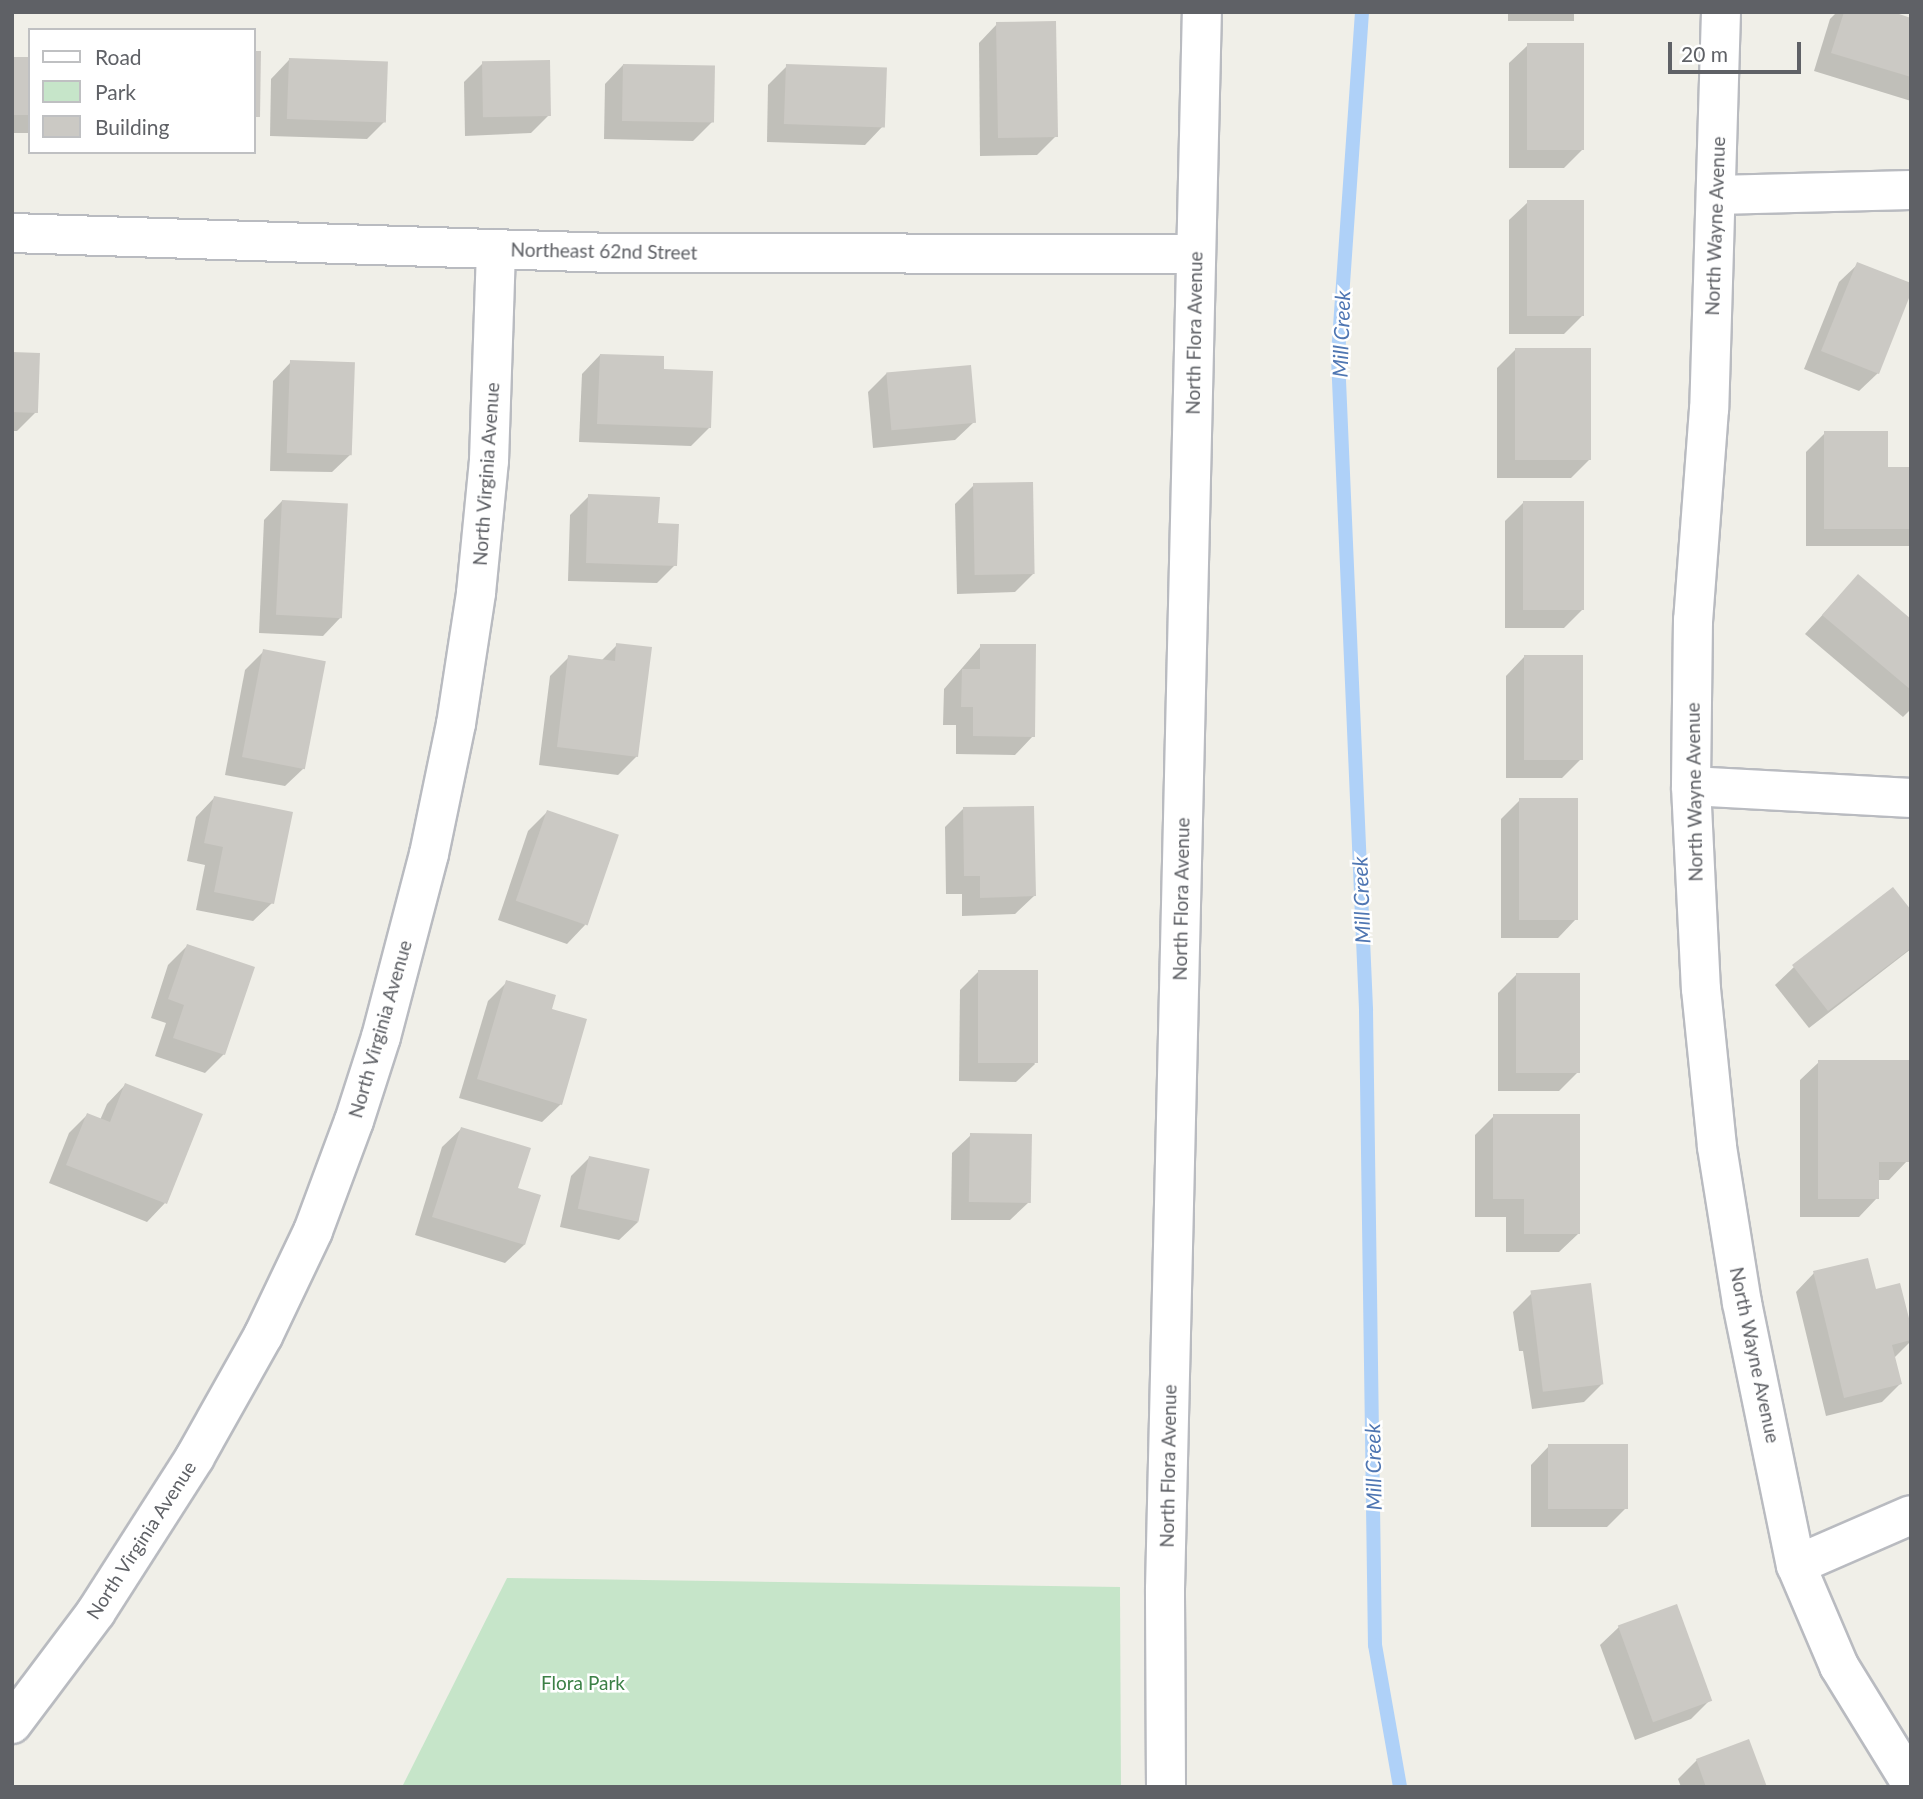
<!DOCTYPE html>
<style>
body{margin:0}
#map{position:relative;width:1923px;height:1799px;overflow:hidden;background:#f0efe8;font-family:Lato,sans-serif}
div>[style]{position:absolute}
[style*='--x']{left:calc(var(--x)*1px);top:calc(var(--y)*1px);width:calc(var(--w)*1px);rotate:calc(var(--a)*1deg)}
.green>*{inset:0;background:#c6e5c9}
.shadow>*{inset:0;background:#0003;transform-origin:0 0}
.stream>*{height:14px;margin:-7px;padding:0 7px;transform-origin:7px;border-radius:7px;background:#afd1f8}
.building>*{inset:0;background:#cbc9c4;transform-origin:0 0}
.roads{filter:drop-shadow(2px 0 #b9bbc0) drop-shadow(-2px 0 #b9bbc0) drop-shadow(0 2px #b9bbc0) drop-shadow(0 -2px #b9bbc0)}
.minor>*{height:38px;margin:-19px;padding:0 19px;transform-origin:19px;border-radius:19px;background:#fff}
.tertiary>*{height:38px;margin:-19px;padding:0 19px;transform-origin:19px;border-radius:19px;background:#fff}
span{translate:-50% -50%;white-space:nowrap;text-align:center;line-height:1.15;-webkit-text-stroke:5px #fff;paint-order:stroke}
.street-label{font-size:19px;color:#5f6166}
.park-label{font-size:19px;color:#3c8046}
.water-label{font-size:21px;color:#4f76b2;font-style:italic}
.frame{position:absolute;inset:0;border:14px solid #5f6166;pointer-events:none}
.legend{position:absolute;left:28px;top:28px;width:228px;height:126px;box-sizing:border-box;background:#fff;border:2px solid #bfc0c2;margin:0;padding:9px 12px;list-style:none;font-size:21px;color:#5f6166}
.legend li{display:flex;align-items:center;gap:14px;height:35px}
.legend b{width:35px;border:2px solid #bfc0c2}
.scale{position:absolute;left:1668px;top:42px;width:133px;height:32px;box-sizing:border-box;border:4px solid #5f6166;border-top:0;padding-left:9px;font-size:21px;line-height:24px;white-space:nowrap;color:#5f6166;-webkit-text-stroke:5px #fff;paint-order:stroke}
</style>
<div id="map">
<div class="green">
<div style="clip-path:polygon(507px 1578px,1120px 1587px,1121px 1787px,402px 1787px)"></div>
</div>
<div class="shadow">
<div style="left:1508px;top:12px;width:66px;height:9px"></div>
<div style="clip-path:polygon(1837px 12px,1887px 12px,1911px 19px,1911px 101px,1814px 71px,1830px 19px)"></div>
<div style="clip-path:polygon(997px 24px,1056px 136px,1037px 155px,980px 156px,979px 43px)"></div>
<div style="clip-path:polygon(1528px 45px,1583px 149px,1564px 168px,1509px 168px,1509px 63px)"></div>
<div style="left:12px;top:59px;width:18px;height:74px"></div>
<div style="clip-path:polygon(289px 60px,386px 120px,367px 139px,270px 136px,271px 79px)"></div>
<div style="clip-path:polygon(483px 63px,549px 115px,531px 133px,465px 136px,464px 82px)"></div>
<div style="clip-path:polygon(623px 65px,712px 122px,693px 141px,604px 139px,605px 84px)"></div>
<div style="clip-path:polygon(787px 66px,883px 126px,865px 145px,767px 142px,768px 85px)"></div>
<div style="clip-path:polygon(1528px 202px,1583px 315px,1564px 334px,1509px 334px,1509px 220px)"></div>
<div style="clip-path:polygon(1858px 264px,1878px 373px,1859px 391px,1804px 369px,1839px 282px)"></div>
<div style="clip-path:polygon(1516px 349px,1589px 460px,1571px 478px,1497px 478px,1497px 368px)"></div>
<div style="clip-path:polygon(12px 354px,36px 412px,17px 431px,12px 431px)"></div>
<div style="clip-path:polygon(600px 355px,662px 371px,710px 427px,691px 446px,579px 442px,582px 374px)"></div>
<div style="clip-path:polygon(291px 362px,351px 454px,332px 472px,270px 471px,273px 381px)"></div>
<div style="clip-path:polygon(887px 373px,974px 422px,955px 440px,873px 448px,868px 392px)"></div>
<div style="clip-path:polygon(1825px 433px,1886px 469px,1911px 469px,1911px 546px,1806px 546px,1806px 452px)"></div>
<div style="clip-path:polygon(974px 485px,1033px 574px,1015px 592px,957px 594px,955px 504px)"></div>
<div style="clip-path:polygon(589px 496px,657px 525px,675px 565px,657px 583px,568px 581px,570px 515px)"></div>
<div style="clip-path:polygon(282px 501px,341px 617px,323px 636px,259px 633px,264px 520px)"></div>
<div style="clip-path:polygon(1523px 503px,1583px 609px,1564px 628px,1505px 628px,1505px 521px)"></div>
<div style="clip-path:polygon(1858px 576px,1911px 621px,1911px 709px,1903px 717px,1805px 634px)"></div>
<div style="clip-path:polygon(617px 645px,637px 756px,618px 775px,539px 765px,550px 676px,569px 657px,601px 661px)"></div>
<div style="clip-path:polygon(981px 646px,1033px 736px,1015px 755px,956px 754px,956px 725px,943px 725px,944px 689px)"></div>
<div style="clip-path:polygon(264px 651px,304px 768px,285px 786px,225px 775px,245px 670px)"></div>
<div style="clip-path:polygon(1524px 657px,1581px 759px,1562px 778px,1506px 778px,1506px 676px)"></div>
<div style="clip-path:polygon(214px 798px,272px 903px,253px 921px,196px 910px,205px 865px,187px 861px,196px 817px)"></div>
<div style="clip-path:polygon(1520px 800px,1576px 919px,1558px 938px,1501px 938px,1501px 819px)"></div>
<div style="clip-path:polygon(964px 808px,1034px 896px,1015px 914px,962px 916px,962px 894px,946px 894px,945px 827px)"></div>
<div style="clip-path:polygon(547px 812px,585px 925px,567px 944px,498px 920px,528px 831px)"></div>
<div style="clip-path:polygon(1911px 912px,1911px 949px,1809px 1028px,1775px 985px,1794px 967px)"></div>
<div style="clip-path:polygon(187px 946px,224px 1054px,205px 1073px,155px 1056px,166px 1023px,151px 1018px,168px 965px)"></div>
<div style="clip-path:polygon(979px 971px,1035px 1064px,1016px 1082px,959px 1081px,960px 990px)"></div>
<div style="clip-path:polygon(1517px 974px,1578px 1072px,1559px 1091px,1498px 1091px,1498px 993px)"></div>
<div style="clip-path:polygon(507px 982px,550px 1010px,561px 1104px,542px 1122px,459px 1098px,488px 1001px)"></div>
<div style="clip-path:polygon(1819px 1062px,1907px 1161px,1889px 1180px,1877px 1180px,1877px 1198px,1859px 1217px,1800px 1217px,1800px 1080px)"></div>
<div style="clip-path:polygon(125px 1085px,165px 1203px,147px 1222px,49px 1183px,69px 1133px,87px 1115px,100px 1120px,107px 1104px)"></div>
<div style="clip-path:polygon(1494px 1116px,1578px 1234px,1559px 1252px,1506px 1252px,1506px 1217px,1475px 1217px,1475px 1135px)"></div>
<div style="clip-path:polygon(461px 1129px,516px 1189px,524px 1245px,505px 1263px,415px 1235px,442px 1147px)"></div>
<div style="clip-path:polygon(971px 1135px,1029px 1202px,1010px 1220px,951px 1220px,952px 1153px)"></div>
<div style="clip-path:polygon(589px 1158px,638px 1222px,619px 1240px,560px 1227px,571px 1176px)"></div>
<div style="clip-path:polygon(1814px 1273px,1874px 1291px,1911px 1333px,1911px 1341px,1894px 1358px,1900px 1384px,1882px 1402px,1826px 1416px,1796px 1292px)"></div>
<div style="clip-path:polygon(1532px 1293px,1603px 1383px,1584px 1402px,1532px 1409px,1523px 1351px,1519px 1351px,1513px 1312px)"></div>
<div style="clip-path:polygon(1549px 1446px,1626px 1508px,1607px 1527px,1531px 1527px,1531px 1465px)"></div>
<div style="clip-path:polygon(1619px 1627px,1710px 1700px,1691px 1719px,1635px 1740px,1600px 1645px)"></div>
<div style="clip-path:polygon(1697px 1760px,1765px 1787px,1681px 1787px,1678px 1779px)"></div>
</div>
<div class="stream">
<div style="--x:1362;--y:12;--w:346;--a:94"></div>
<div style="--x:1338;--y:357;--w:654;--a:87.54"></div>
<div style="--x:1366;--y:1010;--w:635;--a:89.19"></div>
<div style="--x:1375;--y:1645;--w:144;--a:80"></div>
</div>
<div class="building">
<div style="clip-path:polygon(1844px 12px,1893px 12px,1911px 18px,1911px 77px,1831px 53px)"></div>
<div style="left:1056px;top:21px;width:116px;height:60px;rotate:89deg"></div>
<div style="left:1527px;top:43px;width:57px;height:107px"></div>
<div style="clip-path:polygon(254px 51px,261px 51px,260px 117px,254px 117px)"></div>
<div style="left:12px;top:57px;width:18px;height:58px"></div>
<div style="left:289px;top:58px;width:99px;height:61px;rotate:2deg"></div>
<div style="left:550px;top:60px;width:56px;height:68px;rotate:89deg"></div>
<div style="left:623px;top:64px;width:92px;height:57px;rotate:1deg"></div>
<div style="left:786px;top:64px;width:101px;height:60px;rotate:2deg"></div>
<div style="left:1527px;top:200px;width:57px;height:116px"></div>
<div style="clip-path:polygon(1857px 262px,1911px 283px,1911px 293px,1879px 374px,1821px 351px)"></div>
<div style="left:1515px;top:348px;width:76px;height:112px"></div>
<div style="left:12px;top:352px;width:28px;height:60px;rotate:2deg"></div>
<div style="clip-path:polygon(600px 354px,664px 356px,664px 369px,713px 371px,711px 428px,597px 424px)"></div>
<div style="left:290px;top:360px;width:65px;height:93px;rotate:2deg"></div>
<div style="left:971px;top:365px;width:58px;height:85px;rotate:85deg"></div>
<div style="clip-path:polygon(1824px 431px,1888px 431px,1888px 467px,1911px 467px,1911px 529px,1824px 529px)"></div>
<div style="left:1033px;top:482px;width:92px;height:60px;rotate:89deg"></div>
<div style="clip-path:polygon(588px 494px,660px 497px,658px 523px,679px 524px,677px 566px,586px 563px)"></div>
<div style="left:282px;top:500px;width:66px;height:115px;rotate:3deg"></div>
<div style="left:1523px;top:501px;width:61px;height:109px"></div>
<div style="clip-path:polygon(1858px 574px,1911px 619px,1911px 690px,1822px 615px)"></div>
<div style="clip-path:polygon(616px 643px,652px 647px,638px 757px,557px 747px,568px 655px,615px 661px)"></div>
<div style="clip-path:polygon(980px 644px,1036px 644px,1035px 737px,973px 736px,973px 707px,961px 707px,962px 669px,980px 669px)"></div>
<div style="left:263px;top:649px;width:64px;height:110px;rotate:11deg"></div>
<div style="left:1524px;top:655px;width:59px;height:105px"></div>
<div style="clip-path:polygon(214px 796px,293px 812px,274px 904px,214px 892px,223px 847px,204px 843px)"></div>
<div style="left:1519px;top:798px;width:59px;height:122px"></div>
<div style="clip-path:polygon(1034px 806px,1036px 896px,980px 898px,980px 876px,964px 876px,963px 807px)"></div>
<div style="left:547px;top:810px;width:76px;height:96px;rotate:19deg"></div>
<div style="clip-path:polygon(1893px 887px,1911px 910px,1911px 948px,1828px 1011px,1792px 965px)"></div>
<div style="clip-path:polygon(187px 944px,255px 967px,225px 1055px,173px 1038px,184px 1005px,168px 999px)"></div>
<div style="left:978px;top:970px;width:60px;height:93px"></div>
<div style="left:1516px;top:973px;width:64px;height:100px"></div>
<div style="clip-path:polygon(506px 980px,556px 995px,552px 1009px,587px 1019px,562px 1105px,477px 1079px)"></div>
<div style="clip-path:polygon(1818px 1060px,1909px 1060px,1909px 1162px,1879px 1162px,1879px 1199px,1818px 1199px)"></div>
<div style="clip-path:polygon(125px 1083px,203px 1114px,167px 1204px,66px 1165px,87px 1113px,110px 1122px)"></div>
<div style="clip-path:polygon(1493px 1114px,1580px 1114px,1580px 1234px,1524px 1234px,1524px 1199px,1493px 1199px)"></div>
<div style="clip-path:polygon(461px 1127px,531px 1148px,518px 1188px,541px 1195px,525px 1245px,432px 1217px)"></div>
<div style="left:970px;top:1133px;width:62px;height:69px;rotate:1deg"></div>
<div style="left:589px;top:1156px;width:62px;height:54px;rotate:12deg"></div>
<div style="clip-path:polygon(1868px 1258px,1876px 1289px,1900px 1283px,1911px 1326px,1911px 1340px,1892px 1345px,1902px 1384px,1844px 1398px,1813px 1271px)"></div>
<div style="left:1591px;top:1283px;width:102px;height:61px;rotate:83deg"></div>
<div style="left:1548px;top:1444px;width:80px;height:65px"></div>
<div style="left:1677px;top:1604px;width:103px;height:63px;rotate:70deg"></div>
<div style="clip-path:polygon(1749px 1739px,1767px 1787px,1706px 1787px,1696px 1759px)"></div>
</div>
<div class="roads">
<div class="minor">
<div style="--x:1721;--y:12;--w:397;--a:91.7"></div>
<div style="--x:1709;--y:409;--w:212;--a:94.3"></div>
<div style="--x:1693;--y:620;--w:166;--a:90.7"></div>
<div style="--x:1691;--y:786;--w:203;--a:87.2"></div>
<div style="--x:1701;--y:989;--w:159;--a:84.2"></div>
<div style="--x:1717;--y:1147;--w:158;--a:80.9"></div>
<div style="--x:1742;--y:1303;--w:268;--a:78.4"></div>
<div style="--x:1796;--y:1565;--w:110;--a:66.9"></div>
<div style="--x:1839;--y:1666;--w:137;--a:58.4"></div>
<div style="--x:1716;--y:195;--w:195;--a:-1.5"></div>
<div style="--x:12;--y:233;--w:599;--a:1.91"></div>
<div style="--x:611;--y:253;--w:585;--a:0.1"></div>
<div style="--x:1691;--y:786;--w:220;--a:3.1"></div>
<div style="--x:1796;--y:1565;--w:125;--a:-23.5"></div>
<div style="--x:12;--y:1724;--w:140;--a:-53.1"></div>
<div style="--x:96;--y:1612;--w:184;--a:-57.4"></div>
<div style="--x:195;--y:1457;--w:139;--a:-60.7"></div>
<div style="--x:263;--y:1336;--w:116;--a:-64.5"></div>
<div style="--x:313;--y:1231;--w:117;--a:-69.6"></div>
<div style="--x:354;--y:1121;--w:88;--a:-72.2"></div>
<div style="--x:381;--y:1037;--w:189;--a:-75.3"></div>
<div style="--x:429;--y:854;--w:133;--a:-78.3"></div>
<div style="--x:456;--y:724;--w:133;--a:-81.3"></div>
<div style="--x:476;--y:593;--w:133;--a:-84.4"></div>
<div style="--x:489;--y:461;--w:212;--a:-88.1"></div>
</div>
<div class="tertiary">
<div style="--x:1166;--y:1787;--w:198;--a:-90.3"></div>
<div style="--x:1165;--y:1589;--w:1577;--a:-88.66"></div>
</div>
</div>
<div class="street-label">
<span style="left:1715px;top:226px;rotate:-88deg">North Wayne Avenue</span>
<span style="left:604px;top:251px;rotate:1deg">Northeast 62nd Street</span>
<span style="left:1194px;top:333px;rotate:-89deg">North Flora Avenue</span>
<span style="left:486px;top:474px;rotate:-86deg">North Virginia Avenue</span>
<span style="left:1694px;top:792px;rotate:-91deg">North Wayne Avenue</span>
<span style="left:1181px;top:899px;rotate:-89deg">North Flora Avenue</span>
<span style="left:380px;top:1029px;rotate:-74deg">North Virginia Avenue</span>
<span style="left:1755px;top:1355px;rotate:78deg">North Wayne Avenue</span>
<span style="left:1168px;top:1466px;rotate:-89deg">North Flora Avenue</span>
<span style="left:141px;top:1540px;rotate:-57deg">North Virginia Avenue</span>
</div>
<div class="park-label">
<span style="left:583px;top:1683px">Flora Park</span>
</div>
<div class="water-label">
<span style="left:1341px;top:334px;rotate:-88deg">Mill Creek</span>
<span style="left:1361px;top:900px;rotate:-92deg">Mill Creek</span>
<span style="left:1373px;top:1467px;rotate:-91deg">Mill Creek</span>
</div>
<div class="frame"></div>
<ul class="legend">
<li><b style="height:9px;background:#fff"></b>Road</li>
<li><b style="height:19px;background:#c6e5c9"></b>Park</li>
<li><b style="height:19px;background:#cbc9c4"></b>Building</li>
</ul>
<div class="scale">20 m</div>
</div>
